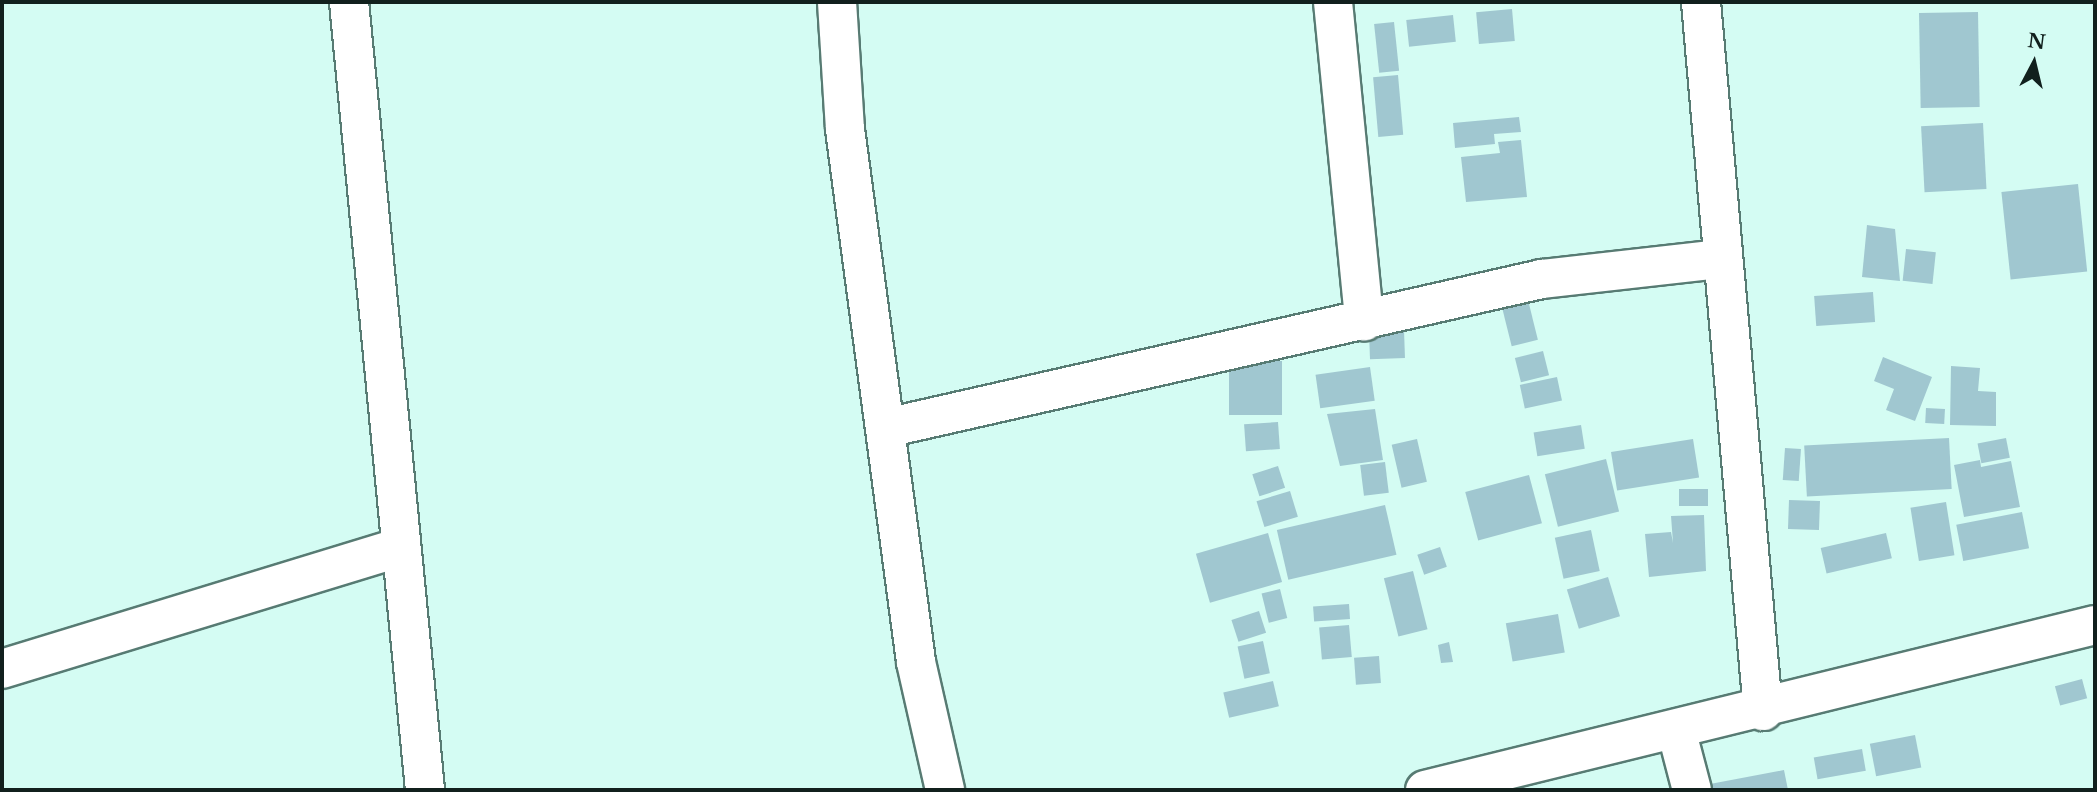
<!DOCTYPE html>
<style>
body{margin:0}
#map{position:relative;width:2097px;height:792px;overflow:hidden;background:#d4fcf3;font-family:"Libre Baskerville",serif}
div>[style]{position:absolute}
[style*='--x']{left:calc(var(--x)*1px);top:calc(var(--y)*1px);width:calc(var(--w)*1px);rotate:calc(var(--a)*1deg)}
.building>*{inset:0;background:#a0c7d0;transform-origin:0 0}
.roads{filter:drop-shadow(2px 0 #577b73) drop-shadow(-2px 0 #577b73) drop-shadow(0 2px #577b73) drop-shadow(0 -2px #577b73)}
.street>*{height:38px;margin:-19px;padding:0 19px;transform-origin:19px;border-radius:19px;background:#fff}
.primary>*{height:38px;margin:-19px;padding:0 19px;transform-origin:19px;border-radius:19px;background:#fff}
span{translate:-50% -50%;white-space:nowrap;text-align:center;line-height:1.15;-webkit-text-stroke:5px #d4fcf3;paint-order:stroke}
.frame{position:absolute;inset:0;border:4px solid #11201d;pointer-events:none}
.north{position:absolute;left:1999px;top:28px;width:70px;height:70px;-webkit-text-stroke:5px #d4fcf3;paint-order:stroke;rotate:7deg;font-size:19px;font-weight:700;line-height:28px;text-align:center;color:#11201d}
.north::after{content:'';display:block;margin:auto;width:24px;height:32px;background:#11201d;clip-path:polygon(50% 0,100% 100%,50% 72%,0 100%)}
</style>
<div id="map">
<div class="building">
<div style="left:1512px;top:9px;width:32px;height:36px;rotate:85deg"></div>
<div style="left:1978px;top:12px;width:95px;height:59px;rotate:89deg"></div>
<div style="left:1453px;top:15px;width:27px;height:47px;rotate:84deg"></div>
<div style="left:1394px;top:22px;width:49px;height:20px;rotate:84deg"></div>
<div style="left:1398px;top:75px;width:60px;height:25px;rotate:85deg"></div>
<div style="clip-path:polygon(1519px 117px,1521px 132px,1494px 134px,1495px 144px,1455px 148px,1453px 123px)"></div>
<div style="left:1983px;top:123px;width:66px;height:62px;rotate:87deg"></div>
<div style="clip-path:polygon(1521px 140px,1527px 197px,1466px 202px,1461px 157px,1500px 153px,1498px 142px)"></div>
<div style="left:2078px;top:184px;width:88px;height:77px;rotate:84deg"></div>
<div style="clip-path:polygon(1867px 225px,1895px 229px,1900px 281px,1862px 277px)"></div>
<div style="left:1906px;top:249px;width:30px;height:32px;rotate:6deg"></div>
<div style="left:1873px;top:292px;width:30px;height:59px;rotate:86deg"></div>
<div style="left:1527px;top:296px;width:45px;height:27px;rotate:76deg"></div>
<div style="left:1404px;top:330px;width:28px;height:35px;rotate:88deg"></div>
<div style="left:1543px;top:351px;width:25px;height:29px;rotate:76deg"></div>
<div style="clip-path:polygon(1883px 357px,1932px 377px,1915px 421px,1886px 410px,1894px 389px,1874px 381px)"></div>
<div style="left:1229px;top:361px;width:53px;height:54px"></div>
<div style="clip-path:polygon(1951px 366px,1980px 368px,1978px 391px,1996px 392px,1996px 426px,1950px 425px)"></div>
<div style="left:1370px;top:367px;width:34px;height:55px;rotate:82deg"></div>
<div style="left:1557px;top:377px;width:24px;height:38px;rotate:78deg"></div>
<div style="left:1926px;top:408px;width:19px;height:15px;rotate:3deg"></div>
<div style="clip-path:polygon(1375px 409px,1383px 460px,1340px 466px,1327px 414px)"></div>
<div style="left:1278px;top:422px;width:27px;height:34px;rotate:86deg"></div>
<div style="left:1581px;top:425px;width:24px;height:48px;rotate:81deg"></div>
<div style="left:1949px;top:438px;width:51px;height:145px;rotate:87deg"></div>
<div style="left:2006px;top:438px;width:20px;height:29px;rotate:79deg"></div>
<div style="left:1417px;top:439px;width:44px;height:26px;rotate:77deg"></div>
<div style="left:1693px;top:439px;width:39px;height:83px;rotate:81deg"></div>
<div style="left:1785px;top:448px;width:16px;height:32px;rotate:4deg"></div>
<div style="left:1606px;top:459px;width:54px;height:63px;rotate:76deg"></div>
<div style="clip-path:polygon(1980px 460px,1981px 467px,2011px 461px,2020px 507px,1964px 517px,1954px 465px)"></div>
<div style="left:1385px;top:462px;width:31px;height:25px;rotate:83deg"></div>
<div style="left:1278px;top:466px;width:23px;height:27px;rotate:72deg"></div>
<div style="left:1529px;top:475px;width:50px;height:66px;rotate:75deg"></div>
<div style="left:1679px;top:489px;width:29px;height:17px"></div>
<div style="left:1290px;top:491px;width:27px;height:35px;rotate:73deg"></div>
<div style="left:1789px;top:500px;width:31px;height:29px;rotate:2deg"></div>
<div style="left:1946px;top:502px;width:54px;height:36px;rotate:81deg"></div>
<div style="left:1385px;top:505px;width:51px;height:111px;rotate:77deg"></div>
<div style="left:2022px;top:512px;width:37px;height:67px;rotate:79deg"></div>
<div style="clip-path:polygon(1704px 515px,1706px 571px,1649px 577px,1645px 534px,1671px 532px,1673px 543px,1671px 516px)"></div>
<div style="left:1591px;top:530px;width:42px;height:37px;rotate:78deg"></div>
<div style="left:1268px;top:533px;width:51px;height:75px;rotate:74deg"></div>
<div style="left:1886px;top:533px;width:26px;height:67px;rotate:77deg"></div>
<div style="left:1440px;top:547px;width:21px;height:24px;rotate:71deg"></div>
<div style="left:1413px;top:571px;width:60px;height:30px;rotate:76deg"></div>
<div style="left:1608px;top:577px;width:41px;height:43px;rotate:73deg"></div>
<div style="left:1280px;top:589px;width:30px;height:19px;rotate:76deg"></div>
<div style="left:1349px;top:604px;width:15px;height:36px;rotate:86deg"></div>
<div style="left:1259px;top:611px;width:23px;height:29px;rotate:72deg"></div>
<div style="left:1558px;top:614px;width:39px;height:53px;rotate:80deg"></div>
<div style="left:1349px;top:625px;width:32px;height:30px;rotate:85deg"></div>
<div style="left:1263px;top:641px;width:33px;height:26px;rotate:78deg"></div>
<div style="clip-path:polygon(1449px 642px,1453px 662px,1441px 663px,1438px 645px)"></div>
<div style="left:1379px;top:656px;width:27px;height:25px;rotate:86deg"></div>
<div style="left:2082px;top:679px;width:20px;height:28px;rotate:75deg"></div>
<div style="left:1273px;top:681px;width:26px;height:51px;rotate:77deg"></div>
<div style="left:1915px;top:735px;width:33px;height:46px;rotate:79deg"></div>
<div style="left:1862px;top:749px;width:22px;height:49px;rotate:80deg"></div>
<div style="clip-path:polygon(1784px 770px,1788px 790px,1711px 790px,1710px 784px)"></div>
</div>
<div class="roads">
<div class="street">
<div style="--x:349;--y:2;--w:792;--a:84.49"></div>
<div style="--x:1333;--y:2;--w:321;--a:84.4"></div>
<div style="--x:1701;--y:2;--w:712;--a:85"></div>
<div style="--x:886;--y:428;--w:673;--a:-12.8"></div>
<div style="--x:1542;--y:279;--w:179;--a:-6.4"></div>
<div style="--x:2;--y:669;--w:417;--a:-17"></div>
<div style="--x:1677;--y:733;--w:59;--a:75.3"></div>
<div style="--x:1425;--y:790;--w:690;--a:-13.83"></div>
</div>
<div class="primary">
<div style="--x:837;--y:2;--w:127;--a:86.4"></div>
<div style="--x:845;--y:129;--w:538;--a:82.41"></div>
<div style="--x:916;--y:662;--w:131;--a:77.2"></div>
</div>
</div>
<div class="frame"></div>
<div class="north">N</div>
</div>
